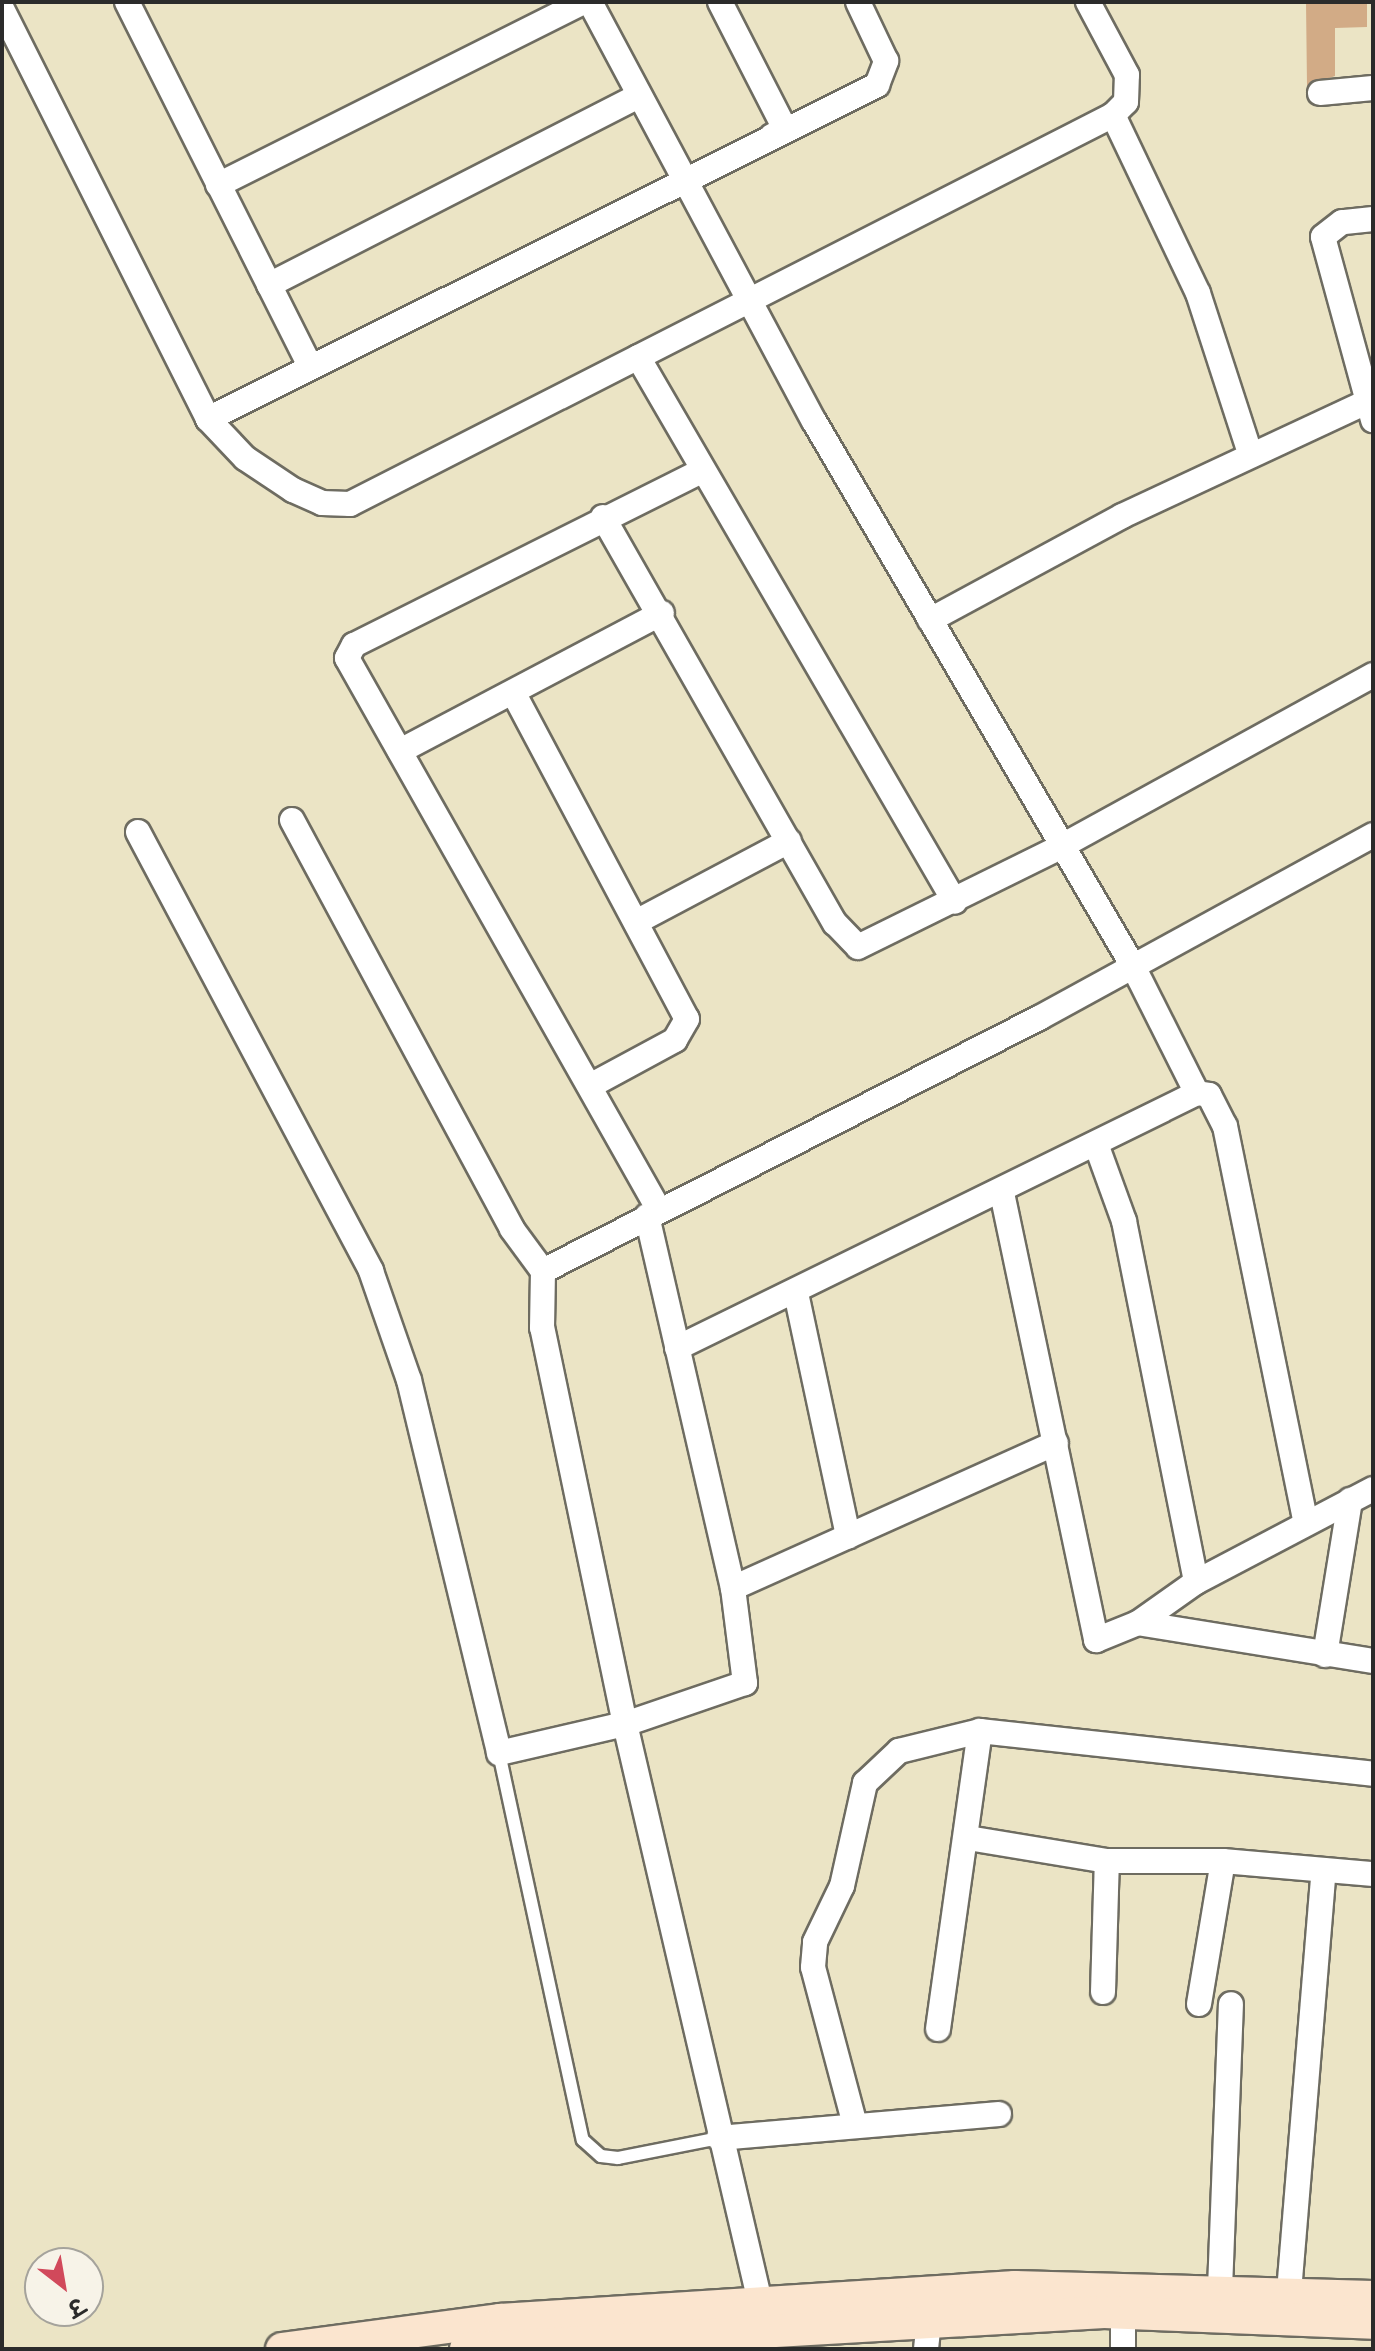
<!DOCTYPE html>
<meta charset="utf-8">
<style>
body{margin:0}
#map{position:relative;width:1375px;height:2351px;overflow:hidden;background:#ebe4c5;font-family:"Balsamiq Sans","Playpen Sans Deva",sans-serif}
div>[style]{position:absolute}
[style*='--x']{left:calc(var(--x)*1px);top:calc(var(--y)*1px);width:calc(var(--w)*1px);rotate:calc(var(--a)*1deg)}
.building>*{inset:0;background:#d2ab86}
.roads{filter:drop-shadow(2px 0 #6e6c61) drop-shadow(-2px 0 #6e6c61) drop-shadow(0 2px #6e6c61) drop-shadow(0 -2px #6e6c61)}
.lane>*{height:12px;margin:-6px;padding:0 6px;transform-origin:6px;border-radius:6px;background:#fff}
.street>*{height:24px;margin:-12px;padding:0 12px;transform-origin:12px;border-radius:12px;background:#fff}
.secondary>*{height:32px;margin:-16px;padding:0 16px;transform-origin:16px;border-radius:16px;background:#fbe5cf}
span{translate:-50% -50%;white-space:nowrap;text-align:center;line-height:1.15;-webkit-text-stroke:8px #f7f3e8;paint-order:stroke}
.frame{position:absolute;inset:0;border:4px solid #2b2b2b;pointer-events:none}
.north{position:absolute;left:24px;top:2247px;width:80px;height:80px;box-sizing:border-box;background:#f7f3e8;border:2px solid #a5a39c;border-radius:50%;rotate:149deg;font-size:22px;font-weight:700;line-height:32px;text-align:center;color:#2b2b2b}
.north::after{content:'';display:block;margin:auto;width:28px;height:36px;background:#d1495b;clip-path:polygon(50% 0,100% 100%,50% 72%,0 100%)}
</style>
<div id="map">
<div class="building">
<div style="clip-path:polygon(1306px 2px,1367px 2px,1367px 27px,1335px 28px,1335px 76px,1307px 86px)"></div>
</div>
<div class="roads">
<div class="lane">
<div style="--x:499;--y:1753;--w:396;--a:77.8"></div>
<div style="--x:583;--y:2140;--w:24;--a:42"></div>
<div style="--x:601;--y:2156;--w:17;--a:7"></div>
<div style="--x:618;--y:2158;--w:103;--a:-11.2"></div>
</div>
<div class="street">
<div style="--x:127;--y:2;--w:407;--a:63.3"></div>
<div style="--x:590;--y:2;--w:475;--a:61.9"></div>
<div style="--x:814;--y:421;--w:631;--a:59.66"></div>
<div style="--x:1133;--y:966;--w:142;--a:63.3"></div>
<div style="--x:720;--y:2;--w:143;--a:62.9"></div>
<div style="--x:785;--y:129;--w:15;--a:152"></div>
<div style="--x:2;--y:9;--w:459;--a:63.3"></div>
<div style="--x:208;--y:419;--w:54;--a:46.5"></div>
<div style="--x:245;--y:458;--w:58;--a:33.7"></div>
<div style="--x:293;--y:490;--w:32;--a:24"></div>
<div style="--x:322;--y:503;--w:28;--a:2"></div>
<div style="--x:350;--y:504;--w:856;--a:-27.01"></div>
<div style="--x:1113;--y:115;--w:18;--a:-45"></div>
<div style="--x:1126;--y:102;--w:27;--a:-88"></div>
<div style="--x:1127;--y:75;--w:83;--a:-118.1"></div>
<div style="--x:1320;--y:93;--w:53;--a:-5.4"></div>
<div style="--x:1113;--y:115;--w:197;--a:64.5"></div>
<div style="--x:1198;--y:293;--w:168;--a:72"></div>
<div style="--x:218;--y:185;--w:408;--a:-26.6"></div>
<div style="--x:1373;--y:219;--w:31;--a:174"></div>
<div style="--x:1342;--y:222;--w:24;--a:142"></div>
<div style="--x:1323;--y:237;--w:190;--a:74.7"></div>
<div style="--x:269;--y:285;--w:415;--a:-27.1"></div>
<div style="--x:638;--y:357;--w:630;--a:59.82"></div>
<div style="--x:208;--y:419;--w:748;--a:-26.53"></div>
<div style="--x:877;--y:85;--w:26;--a:-69"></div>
<div style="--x:886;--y:61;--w:65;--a:-115.4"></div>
<div style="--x:603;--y:517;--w:468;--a:60.3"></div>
<div style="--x:835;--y:923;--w:33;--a:46"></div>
<div style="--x:858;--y:947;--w:228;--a:-26.3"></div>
<div style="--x:1062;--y:846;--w:355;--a:-28.8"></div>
<div style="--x:930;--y:620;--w:218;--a:-28.4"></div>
<div style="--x:1122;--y:516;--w:277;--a:-25"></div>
<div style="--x:514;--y:694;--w:368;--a:62"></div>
<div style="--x:687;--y:1019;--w:24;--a:120"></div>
<div style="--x:675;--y:1040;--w:97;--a:151.6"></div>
<div style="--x:400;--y:751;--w:296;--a:-27.8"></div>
<div style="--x:292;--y:820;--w:464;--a:61.7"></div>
<div style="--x:512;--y:1229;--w:52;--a:53.6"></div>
<div style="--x:138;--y:832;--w:497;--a:62"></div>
<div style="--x:371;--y:1271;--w:115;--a:70.8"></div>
<div style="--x:409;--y:1380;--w:384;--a:76.4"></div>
<div style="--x:499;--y:1753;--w:129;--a:-13"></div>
<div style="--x:625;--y:1724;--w:405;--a:-101.8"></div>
<div style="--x:542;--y:1328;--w:57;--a:-89"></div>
<div style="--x:543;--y:1271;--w:557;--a:-27.03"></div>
<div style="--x:1039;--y:1018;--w:381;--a:-28.7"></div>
<div style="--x:636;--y:922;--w:173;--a:-27.9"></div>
<div style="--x:1096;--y:1144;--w:82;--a:70"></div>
<div style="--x:1124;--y:1221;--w:368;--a:78.7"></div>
<div style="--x:1002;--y:1193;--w:457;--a:78.1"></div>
<div style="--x:1096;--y:1640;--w:45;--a:-22"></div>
<div style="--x:1138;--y:1623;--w:71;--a:-35.3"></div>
<div style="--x:1196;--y:1582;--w:200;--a:-27.7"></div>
<div style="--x:659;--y:1210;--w:634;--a:-119.48"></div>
<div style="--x:347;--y:658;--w:15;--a:-62"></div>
<div style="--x:354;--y:645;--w:390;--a:-26.6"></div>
<div style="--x:647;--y:1216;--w:382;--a:77"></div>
<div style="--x:733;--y:1588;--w:96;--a:82.8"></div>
<div style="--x:745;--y:1683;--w:127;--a:161.1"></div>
<div style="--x:625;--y:1724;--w:611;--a:76.85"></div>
<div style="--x:796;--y:1293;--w:249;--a:77.9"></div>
<div style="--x:677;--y:1348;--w:579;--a:-26.12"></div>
<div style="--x:1197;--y:1093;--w:12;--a:9"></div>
<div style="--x:1209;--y:1095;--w:35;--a:63"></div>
<div style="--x:1225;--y:1126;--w:405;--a:78.5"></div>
<div style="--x:733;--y:1588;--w:354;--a:-24.2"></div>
<div style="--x:1138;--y:1623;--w:238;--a:9.2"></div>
<div style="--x:1325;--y:1655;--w:157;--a:-80.8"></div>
<div style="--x:968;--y:1838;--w:141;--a:9.4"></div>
<div style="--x:1107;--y:1861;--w:116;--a:0"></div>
<div style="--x:1223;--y:1861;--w:151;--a:5"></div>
<div style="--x:1103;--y:1992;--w:131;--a:-88.3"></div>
<div style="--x:1199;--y:2004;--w:145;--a:-80.5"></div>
<div style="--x:938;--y:2029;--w:301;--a:-82"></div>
<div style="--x:980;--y:1731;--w:395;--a:6.2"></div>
<div style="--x:855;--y:2125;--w:163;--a:-104.9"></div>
<div style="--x:813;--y:1967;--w:25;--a:-85"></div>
<div style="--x:815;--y:1942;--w:62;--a:-64.3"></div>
<div style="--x:842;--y:1886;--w:106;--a:-77.4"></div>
<div style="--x:865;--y:1783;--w:47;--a:-43.3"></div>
<div style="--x:899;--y:1751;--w:83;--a:-13.9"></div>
<div style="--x:719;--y:2138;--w:281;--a:-4.9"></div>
<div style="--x:1220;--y:2289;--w:285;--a:-87.8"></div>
<div style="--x:1289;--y:2292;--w:423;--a:-85.3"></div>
<div style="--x:926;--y:2349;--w:29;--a:-84"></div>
<div style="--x:1123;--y:2349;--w:37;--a:-90"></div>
</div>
<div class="secondary">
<div style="--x:282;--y:2349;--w:220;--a:-7.6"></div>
<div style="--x:500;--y:2320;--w:516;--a:-3.67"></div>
<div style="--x:1015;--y:2287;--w:358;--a:1.6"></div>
<div style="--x:466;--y:2349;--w:639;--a:-3.32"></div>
<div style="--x:1104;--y:2312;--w:269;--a:2.3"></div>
</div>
</div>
<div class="frame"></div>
<div class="north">उ</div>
</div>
